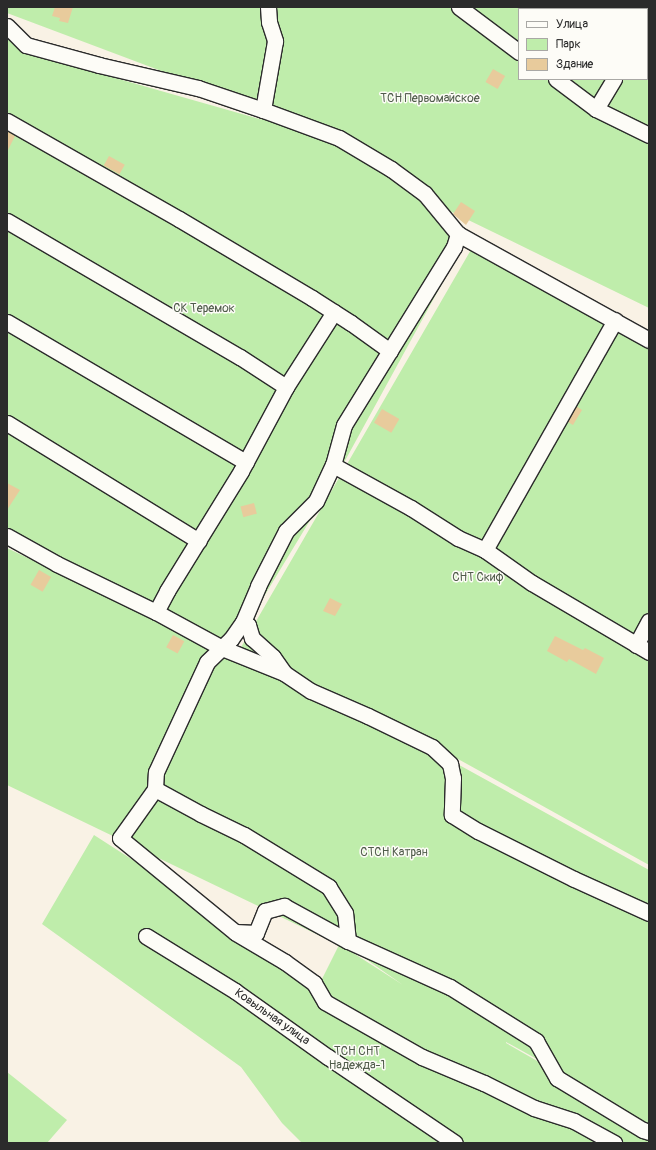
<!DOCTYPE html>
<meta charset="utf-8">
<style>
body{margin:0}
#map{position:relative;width:656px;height:1150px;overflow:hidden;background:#f9f2e5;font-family:Pangolin,sans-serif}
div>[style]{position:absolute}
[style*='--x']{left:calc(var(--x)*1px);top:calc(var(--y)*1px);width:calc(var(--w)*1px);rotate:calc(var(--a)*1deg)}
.green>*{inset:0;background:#bfedab}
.building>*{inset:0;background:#e8cb9c;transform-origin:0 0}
.roads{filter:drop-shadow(1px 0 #2b2b2b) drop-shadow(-1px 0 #2b2b2b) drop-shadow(0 1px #2b2b2b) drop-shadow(0 -1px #2b2b2b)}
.minor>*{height:15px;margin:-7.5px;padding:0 7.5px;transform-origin:7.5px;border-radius:7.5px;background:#fdfcf7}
span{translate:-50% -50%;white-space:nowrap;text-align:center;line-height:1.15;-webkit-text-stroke:3px #fdfcf7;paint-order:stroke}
.park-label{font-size:12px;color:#505c4b}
.street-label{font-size:12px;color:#2b2b2b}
.frame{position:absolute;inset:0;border:8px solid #2b2b2b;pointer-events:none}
.legend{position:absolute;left:518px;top:8px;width:130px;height:72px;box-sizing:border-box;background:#fdfcf7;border:1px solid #a9a8a5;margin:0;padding:5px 7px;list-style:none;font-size:12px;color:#2b2b2b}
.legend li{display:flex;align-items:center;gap:8px;height:20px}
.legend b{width:20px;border:1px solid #a9a8a5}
</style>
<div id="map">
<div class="green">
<div style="clip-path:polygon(evenodd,7px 7px,645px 7px,649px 9px,649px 308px,423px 198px,462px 247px,335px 479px,234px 646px,7px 537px,7px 34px,21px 49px,45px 58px,263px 120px,164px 72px,7px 13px,7px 7px,519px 9px,647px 9px,647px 79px,519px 79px,519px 9px)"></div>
<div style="clip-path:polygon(472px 248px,649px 348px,649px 865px,458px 759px,240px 649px)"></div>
<div style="clip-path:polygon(evenodd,7px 548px,461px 766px,649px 870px,649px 1143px,302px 1143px,282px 1123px,241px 1067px,42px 924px,94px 835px,321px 981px,339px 945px,7px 785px,7px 548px,347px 949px,363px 957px,403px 985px,347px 949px,7px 548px,506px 1042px,571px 1078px,616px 1106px,506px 1043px,506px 1042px)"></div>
<div style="clip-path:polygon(7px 1072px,67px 1120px,47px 1143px,7px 1143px)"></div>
</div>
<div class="building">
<div style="clip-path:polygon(55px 7px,73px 7px,68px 23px,59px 21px,60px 18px,52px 16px)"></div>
<div style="left:493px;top:69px;width:14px;height:15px;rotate:30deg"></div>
<div style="clip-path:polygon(7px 131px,15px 136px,7px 152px)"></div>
<div style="left:109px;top:156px;width:18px;height:11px;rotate:29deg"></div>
<div style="clip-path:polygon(461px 202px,475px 211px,466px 225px,453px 214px)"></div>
<div style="clip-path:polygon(576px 406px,582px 410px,573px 425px,568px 422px)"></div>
<div style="left:382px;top:409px;width:20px;height:16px;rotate:30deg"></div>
<div style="clip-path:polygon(7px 483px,20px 490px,7px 510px)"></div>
<div style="left:254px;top:503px;width:11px;height:14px;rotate:75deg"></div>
<div style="left:39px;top:570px;width:14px;height:17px;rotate:30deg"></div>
<div style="clip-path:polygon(330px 598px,342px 604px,335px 616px,323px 611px)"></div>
<div style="left:173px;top:635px;width:13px;height:14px;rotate:29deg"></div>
<div style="clip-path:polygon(555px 636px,583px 650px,585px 648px,604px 658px,596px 674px,569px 659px,567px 662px,547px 651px)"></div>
</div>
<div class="roads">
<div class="minor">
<div style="--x:268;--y:7;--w:15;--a:86"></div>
<div style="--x:269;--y:22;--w:20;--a:72"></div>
<div style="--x:275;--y:41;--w:70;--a:99.9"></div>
<div style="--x:263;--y:110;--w:81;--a:20.2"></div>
<div style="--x:339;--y:138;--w:61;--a:30.8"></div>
<div style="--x:391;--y:169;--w:42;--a:36.3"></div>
<div style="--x:425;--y:194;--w:52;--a:50.5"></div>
<div style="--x:458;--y:234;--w:218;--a:29"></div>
<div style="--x:459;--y:7;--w:75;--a:36.9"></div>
<div style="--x:7;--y:26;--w:27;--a:45"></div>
<div style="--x:26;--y:45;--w:76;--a:15.3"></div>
<div style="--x:99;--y:65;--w:102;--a:13.1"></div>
<div style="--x:198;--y:88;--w:69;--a:18.7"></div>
<div style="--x:647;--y:39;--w:3;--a:-45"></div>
<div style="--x:556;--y:79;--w:50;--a:36.9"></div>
<div style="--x:596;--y:109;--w:59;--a:26.1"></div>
<div style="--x:596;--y:109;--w:35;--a:-59"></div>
<div style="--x:7;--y:121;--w:198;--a:29.7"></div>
<div style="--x:179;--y:219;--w:155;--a:30.7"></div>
<div style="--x:312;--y:298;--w:46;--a:32.7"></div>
<div style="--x:351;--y:323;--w:48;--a:35.7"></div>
<div style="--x:7;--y:221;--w:270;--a:30.3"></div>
<div style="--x:240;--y:357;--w:55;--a:33.1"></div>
<div style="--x:7;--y:322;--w:277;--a:30.4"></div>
<div style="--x:7;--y:423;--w:225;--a:31.6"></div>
<div style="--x:333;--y:465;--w:89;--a:28.9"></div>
<div style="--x:411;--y:508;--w:56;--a:32.6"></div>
<div style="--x:458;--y:538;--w:30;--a:24"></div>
<div style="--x:485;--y:550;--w:57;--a:35.1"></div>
<div style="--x:532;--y:583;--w:136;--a:30.5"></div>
<div style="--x:7;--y:536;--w:57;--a:29.2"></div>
<div style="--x:57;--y:564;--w:110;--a:25.9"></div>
<div style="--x:156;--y:612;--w:75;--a:28.6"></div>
<div style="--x:222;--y:648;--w:67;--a:22"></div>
<div style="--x:485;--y:550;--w:264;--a:-60.5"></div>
<div style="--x:156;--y:612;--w:24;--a:-62"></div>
<div style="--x:167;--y:591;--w:141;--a:-58.3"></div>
<div style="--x:241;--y:471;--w:95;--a:-61.8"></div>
<div style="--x:286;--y:387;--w:89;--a:-57.4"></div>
<div style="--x:243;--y:622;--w:6;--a:31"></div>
<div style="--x:248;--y:625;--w:14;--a:73"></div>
<div style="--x:252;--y:638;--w:28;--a:42"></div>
<div style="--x:273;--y:657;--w:19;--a:55"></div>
<div style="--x:284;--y:673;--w:32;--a:34"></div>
<div style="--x:311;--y:691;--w:62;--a:23.7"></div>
<div style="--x:368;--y:716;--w:71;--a:25.8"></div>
<div style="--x:432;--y:747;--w:25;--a:43"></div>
<div style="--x:450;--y:764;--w:14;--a:78"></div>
<div style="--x:453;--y:778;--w:37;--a:92"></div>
<div style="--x:452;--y:815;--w:31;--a:32"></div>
<div style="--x:478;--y:831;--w:107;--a:26.6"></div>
<div style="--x:574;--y:879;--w:82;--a:24.4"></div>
<div style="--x:636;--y:645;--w:27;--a:-62"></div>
<div style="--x:155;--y:789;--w:60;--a:125.5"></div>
<div style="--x:120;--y:838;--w:149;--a:39.3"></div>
<div style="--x:235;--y:932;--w:21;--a:3"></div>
<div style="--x:256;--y:933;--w:24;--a:-68"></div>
<div style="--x:265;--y:911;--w:20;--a:-15"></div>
<div style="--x:284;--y:906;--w:73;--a:28.7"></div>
<div style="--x:348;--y:941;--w:112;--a:24.3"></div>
<div style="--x:450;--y:987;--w:102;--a:32.1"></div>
<div style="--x:536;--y:1041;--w:43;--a:60.4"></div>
<div style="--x:557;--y:1078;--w:100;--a:31.2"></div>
<div style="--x:643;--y:1130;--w:6;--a:18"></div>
<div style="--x:236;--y:933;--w:57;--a:30.6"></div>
<div style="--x:285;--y:962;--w:36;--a:36"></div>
<div style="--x:314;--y:983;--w:22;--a:60"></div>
<div style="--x:325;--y:1002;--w:112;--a:29.6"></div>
<div style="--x:422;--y:1057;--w:67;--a:22.8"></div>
<div style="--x:484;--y:1083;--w:56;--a:26.6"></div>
<div style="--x:534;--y:1108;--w:42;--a:18"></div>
<div style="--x:574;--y:1121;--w:46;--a:28.8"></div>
<div style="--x:146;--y:936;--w:105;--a:31.7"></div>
<div style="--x:235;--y:991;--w:114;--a:35.4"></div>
<div style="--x:328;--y:1057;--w:153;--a:34.1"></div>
<div style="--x:348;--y:941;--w:28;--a:-96"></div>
<div style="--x:345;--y:913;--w:31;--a:-122"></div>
<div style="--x:329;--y:887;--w:100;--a:-148.5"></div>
<div style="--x:244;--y:835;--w:48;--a:-154"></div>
<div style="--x:201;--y:814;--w:52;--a:-151.5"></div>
<div style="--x:155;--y:789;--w:17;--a:-87"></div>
<div style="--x:156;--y:772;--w:121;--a:-65.1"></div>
<div style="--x:207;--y:662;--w:33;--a:-44"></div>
<div style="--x:231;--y:639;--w:21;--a:-55"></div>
<div style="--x:243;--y:622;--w:39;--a:-67"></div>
<div style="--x:258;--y:586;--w:62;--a:-63"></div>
<div style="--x:286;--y:531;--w:42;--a:-45"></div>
<div style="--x:316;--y:501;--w:40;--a:-65"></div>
<div style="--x:333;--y:465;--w:41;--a:-74.6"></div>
<div style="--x:344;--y:425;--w:209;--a:-58.3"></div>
<div style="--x:454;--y:247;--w:14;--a:-73"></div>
</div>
</div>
<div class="park-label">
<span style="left:430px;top:99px">ТСН Первомайское</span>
<span style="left:204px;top:309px">СК Теремок</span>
<span style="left:478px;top:578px">СНТ Скиф</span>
<span style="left:394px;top:853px">СТСН Катран</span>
<span style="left:357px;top:1059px">ТСН СНТ<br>Надежда-1</span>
</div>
<div class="street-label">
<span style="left:272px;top:1017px;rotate:35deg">Ковыльная улица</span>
</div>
<div class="frame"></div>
<ul class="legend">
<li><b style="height:5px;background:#fdfcf7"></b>Улица</li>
<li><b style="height:11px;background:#bfedab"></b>Парк</li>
<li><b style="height:11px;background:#e8cb9c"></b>Здание</li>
</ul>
</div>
